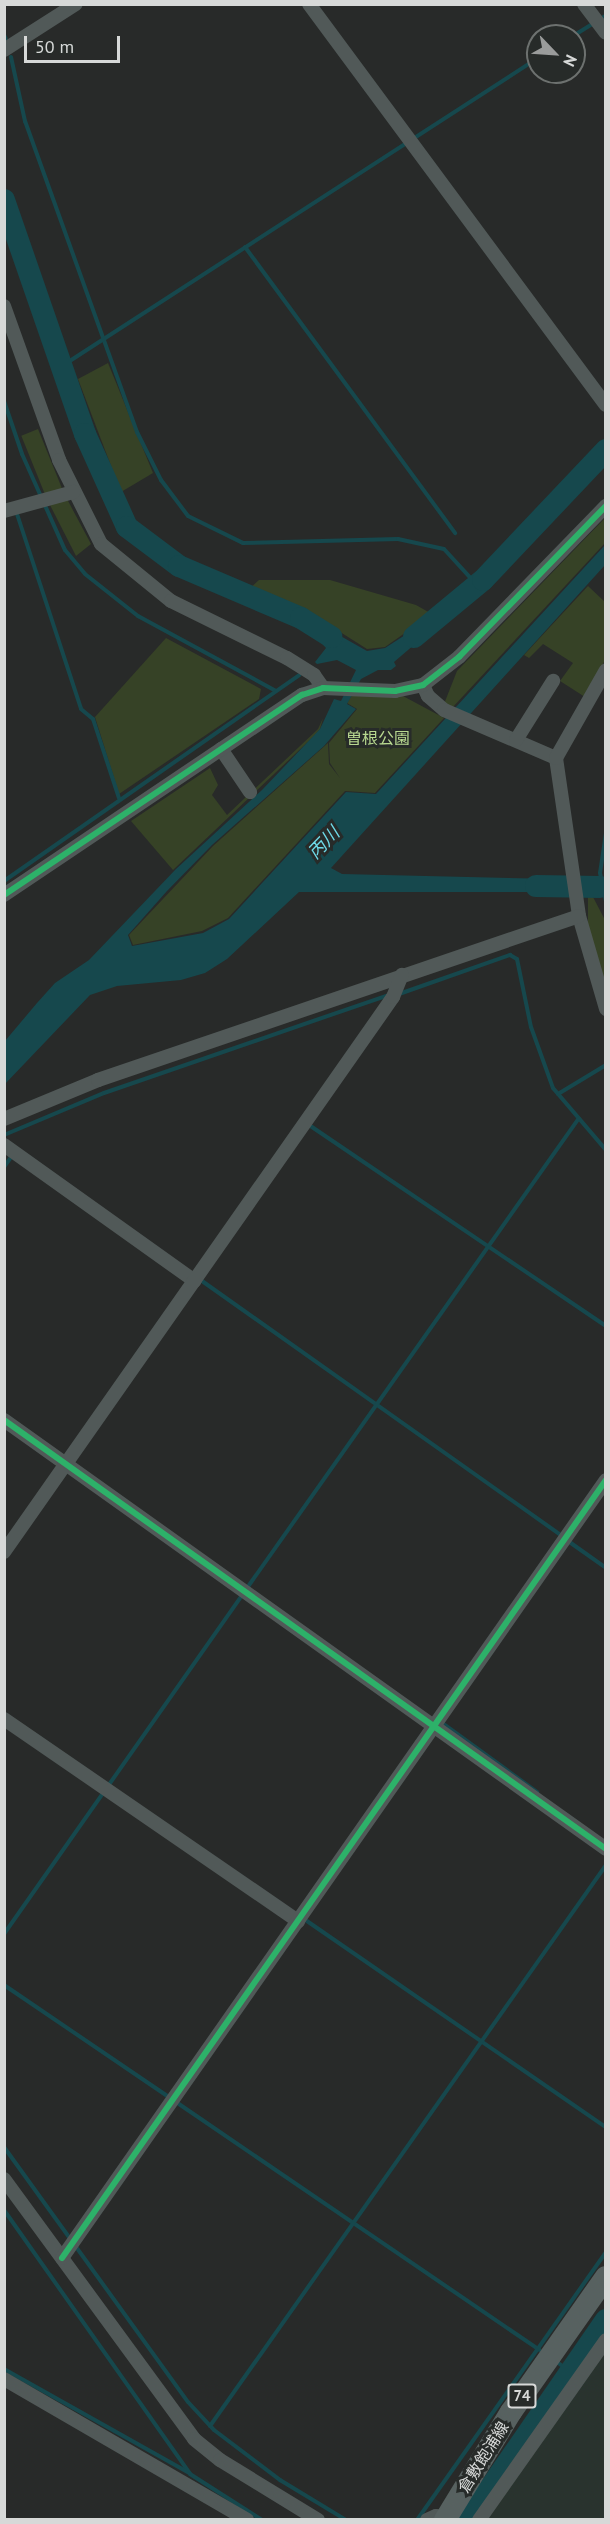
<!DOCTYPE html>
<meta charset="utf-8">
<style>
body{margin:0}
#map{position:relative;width:610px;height:2524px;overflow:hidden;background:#282a29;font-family:"PT Sans","Noto Sans JP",sans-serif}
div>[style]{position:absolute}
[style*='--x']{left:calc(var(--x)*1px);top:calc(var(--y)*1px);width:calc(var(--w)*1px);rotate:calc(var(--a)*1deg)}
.built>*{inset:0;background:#29332e}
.green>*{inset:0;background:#364226;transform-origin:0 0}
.water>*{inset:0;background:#16484d}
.stream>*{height:4px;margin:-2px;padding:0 2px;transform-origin:2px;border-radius:2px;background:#16484d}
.river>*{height:22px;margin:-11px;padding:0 11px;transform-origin:11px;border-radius:11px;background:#16484d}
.street>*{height:14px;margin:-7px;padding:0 7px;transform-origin:7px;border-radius:7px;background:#515958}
.primary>*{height:22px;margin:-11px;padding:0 11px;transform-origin:11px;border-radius:11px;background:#576160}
.cycleway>*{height:6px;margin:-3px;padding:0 3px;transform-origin:3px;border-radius:3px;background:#2db169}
span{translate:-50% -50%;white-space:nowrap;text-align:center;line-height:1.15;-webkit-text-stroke:6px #272b29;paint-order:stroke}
.shield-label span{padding:2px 4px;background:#272b29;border:2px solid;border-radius:4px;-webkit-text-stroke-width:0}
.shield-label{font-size:15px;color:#d7d9d8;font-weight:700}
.park-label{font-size:16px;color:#b8d890}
.street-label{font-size:16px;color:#d7d9d8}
.water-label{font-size:18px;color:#6ed9e7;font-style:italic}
.frame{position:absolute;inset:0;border:6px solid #d7d9d8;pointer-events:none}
.north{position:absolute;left:526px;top:24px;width:60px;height:60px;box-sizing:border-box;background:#272b29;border:2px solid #6d716f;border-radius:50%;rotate:115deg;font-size:16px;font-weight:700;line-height:24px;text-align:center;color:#d7d9d8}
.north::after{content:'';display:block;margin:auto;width:21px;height:27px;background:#9a9c9b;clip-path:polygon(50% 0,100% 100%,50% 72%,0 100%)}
.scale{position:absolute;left:24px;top:36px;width:96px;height:27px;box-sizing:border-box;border:3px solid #d7d9d8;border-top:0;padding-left:8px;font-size:18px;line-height:21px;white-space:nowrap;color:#d7d9d8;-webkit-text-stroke:4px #272b29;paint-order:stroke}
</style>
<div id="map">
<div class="built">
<div style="clip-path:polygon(605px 2347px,605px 2519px,485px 2520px)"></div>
</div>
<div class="green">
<div style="clip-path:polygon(108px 363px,153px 473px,121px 492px,78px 379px)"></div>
<div style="left:38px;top:429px;width:65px;height:18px;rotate:68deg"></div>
<div style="clip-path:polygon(67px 499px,91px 544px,76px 556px,50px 505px)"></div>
<div style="clip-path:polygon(605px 518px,605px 543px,452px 708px,444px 704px,457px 671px)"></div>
<div style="clip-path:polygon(259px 580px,330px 580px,416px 605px,432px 614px,385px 647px,367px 649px,318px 618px,249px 589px)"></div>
<div style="clip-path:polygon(588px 586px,605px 602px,605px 660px,585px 697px,560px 681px,573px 663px,543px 644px,529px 658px,524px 655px)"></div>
<div style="clip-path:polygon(166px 638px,261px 689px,259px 699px,119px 794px,95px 717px)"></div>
<div style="clip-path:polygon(352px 695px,403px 696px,444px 718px,375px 793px,345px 791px,228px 918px,202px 931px,133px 945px,129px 935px,213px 846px,328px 743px,329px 764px,340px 778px,330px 763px,329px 743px,357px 709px,347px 703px)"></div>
<div style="clip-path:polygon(323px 718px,320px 729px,313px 737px,173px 870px,131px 821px,210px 768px,218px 785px,212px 795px,227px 815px,318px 729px)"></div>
<div style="clip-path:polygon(588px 894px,593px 897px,605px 920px,605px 986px,588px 925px)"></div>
</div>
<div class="water">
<div style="clip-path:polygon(605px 545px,605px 565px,331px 868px,342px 874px,556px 879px,566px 883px,565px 892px,299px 892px,227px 959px,205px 973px,181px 980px,117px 986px,90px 995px,5px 1084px,5px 1041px,37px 1003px,55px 983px,89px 960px,176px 869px,262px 790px,320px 729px,334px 699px,341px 701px,356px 670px,337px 660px,317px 664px,315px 662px,326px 648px,303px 623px,307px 617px,367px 651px,385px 648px,436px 615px,442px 621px,394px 662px,396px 666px,391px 670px,378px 670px,361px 679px,347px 704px,356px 709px,324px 746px,212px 845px,167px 891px,128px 935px,132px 946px,203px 933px,229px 919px,346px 792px,376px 794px)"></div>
</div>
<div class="stream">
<div style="--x:4;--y:35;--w:4;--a:63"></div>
<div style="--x:573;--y:36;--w:39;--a:-32"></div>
<div style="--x:11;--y:57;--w:66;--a:77.7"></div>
<div style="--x:25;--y:121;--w:331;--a:70.2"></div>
<div style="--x:137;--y:432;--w:54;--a:63.4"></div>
<div style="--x:161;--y:480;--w:45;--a:53.1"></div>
<div style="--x:188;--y:516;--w:61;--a:26.1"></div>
<div style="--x:243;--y:543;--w:155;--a:-1.5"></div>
<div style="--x:398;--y:539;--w:47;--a:12.3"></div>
<div style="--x:444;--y:549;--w:49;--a:47.5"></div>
<div style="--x:245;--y:247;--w:355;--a:53.7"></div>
<div style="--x:62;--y:366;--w:567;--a:-32.91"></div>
<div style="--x:4;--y:401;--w:56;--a:71.2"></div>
<div style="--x:22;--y:454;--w:105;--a:65.9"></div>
<div style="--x:65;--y:550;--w:31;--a:50"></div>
<div style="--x:85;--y:574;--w:68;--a:38.4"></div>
<div style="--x:138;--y:616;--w:157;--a:28.5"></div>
<div style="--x:17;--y:514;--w:205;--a:71.8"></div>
<div style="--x:81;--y:709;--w:16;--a:40"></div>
<div style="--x:93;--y:719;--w:83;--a:71.8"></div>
<div style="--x:606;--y:833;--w:40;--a:98.5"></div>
<div style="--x:600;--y:873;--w:29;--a:78"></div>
<div style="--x:4;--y:881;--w:360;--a:-34.9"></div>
<div style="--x:399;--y:994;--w:118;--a:-19.4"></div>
<div style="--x:510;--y:955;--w:8;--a:30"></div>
<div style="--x:517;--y:959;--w:69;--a:78.4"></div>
<div style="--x:531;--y:1027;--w:65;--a:70.2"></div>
<div style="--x:553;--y:1088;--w:82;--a:49.5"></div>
<div style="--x:558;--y:1094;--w:56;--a:-31.1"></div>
<div style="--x:309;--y:1125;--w:359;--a:34.1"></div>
<div style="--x:4;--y:1135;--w:108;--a:-22.8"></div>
<div style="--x:104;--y:1093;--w:304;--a:-19"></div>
<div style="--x:4;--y:1167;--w:14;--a:-54"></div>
<div style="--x:202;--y:1281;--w:441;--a:35.3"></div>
<div style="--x:568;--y:1541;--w:47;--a:35.4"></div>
<div style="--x:247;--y:1588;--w:575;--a:-54.76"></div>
<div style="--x:441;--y:1722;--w:119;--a:36.1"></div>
<div style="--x:304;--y:1919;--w:367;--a:34.6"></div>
<div style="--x:4;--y:1934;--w:416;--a:-54.9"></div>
<div style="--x:4;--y:1985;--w:201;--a:34.2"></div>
<div style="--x:176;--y:2102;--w:440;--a:34.3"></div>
<div style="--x:4;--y:2147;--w:314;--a:54.2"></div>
<div style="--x:188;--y:2402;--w:38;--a:47"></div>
<div style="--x:214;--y:2430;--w:83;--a:37.1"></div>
<div style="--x:280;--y:2480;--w:77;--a:31.2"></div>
<div style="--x:4;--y:2210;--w:323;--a:54.8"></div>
<div style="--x:190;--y:2474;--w:85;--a:32.6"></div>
<div style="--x:557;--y:2362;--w:15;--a:37"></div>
<div style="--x:4;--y:2369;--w:212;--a:29.3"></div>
<div style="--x:210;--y:2426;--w:687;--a:-54.78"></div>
<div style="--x:417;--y:2520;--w:328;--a:-54.8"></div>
</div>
<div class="river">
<div style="--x:4;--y:200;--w:248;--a:70.9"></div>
<div style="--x:85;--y:434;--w:102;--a:65.7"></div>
<div style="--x:127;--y:527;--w:65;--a:36.9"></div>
<div style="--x:179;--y:566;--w:133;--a:23.1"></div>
<div style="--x:301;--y:618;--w:36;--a:32"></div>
<div style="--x:414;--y:637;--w:89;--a:-39.6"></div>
<div style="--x:483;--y:580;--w:179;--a:-46.6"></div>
<div style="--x:536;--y:886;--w:64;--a:0.9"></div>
<div style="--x:468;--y:2520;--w:243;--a:-55.4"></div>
</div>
<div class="street">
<div style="--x:309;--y:4;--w:499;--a:53.5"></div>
<div style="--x:584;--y:4;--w:36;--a:53"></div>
<div style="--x:4;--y:50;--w:85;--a:-32.6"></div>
<div style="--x:4;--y:306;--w:164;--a:70.3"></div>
<div style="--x:59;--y:460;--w:94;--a:63.4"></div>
<div style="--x:101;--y:544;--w:90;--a:39.2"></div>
<div style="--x:171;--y:601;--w:129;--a:26.2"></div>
<div style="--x:287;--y:658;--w:32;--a:32"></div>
<div style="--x:314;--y:675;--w:16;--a:55"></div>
<div style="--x:4;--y:511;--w:72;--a:-15.4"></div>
<div style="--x:423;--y:685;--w:12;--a:66"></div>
<div style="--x:428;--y:696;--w:21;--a:41"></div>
<div style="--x:444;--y:710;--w:122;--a:23.2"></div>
<div style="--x:556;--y:758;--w:160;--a:81.7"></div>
<div style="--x:579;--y:916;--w:97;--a:73.8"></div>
<div style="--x:516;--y:740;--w:70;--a:-57.9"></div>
<div style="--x:221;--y:749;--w:52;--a:56"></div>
<div style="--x:556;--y:758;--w:101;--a:-60.4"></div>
<div style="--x:4;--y:895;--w:359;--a:-33.9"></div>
<div style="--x:302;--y:695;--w:22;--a:-18"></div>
<div style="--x:323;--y:688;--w:72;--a:2.4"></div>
<div style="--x:395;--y:691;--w:29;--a:-12"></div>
<div style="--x:423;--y:685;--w:46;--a:-37.9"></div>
<div style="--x:459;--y:657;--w:211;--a:-45.8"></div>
<div style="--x:4;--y:1119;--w:102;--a:-22.5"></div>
<div style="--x:98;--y:1080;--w:508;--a:-18.83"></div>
<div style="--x:4;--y:1145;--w:234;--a:35.5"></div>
<div style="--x:4;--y:1420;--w:739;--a:35.47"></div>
<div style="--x:4;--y:1552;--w:678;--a:-54.97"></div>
<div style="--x:393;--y:997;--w:24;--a:-68"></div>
<div style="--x:4;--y:1719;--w:357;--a:34.5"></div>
<div style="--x:4;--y:2179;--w:322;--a:53.8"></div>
<div style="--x:194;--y:2439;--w:33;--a:39"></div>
<div style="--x:220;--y:2460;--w:115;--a:31.5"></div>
<div style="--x:62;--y:2258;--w:949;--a:-55.04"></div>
<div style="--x:4;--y:2379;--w:281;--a:30.1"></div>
<div style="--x:427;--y:2520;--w:10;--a:-24"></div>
<div style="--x:436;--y:2516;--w:10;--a:17"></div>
<div style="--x:479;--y:2520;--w:220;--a:-54.8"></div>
</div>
<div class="primary">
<div style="--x:445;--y:2520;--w:127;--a:-58.6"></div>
<div style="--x:511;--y:2412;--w:165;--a:-54.9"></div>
</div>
<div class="cycleway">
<div style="--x:4;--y:895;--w:359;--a:-33.9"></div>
<div style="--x:302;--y:695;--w:22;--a:-18"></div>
<div style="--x:323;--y:688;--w:72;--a:2.4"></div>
<div style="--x:395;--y:691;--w:29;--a:-12"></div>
<div style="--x:423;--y:685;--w:46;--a:-37.9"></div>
<div style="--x:459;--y:657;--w:211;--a:-45.8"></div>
<div style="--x:4;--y:1420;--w:739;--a:35.47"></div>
<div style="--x:62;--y:2258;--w:949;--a:-55.04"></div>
</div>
<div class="shield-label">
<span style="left:522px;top:2396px">74</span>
</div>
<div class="park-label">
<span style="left:378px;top:738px">曽根公園</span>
</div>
<div class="street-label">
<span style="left:483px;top:2457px;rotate:-58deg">倉敷飽浦線</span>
</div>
<div class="water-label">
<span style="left:324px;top:843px;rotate:-46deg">丙川</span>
</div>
<div class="frame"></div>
<div class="north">N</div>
<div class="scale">50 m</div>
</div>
